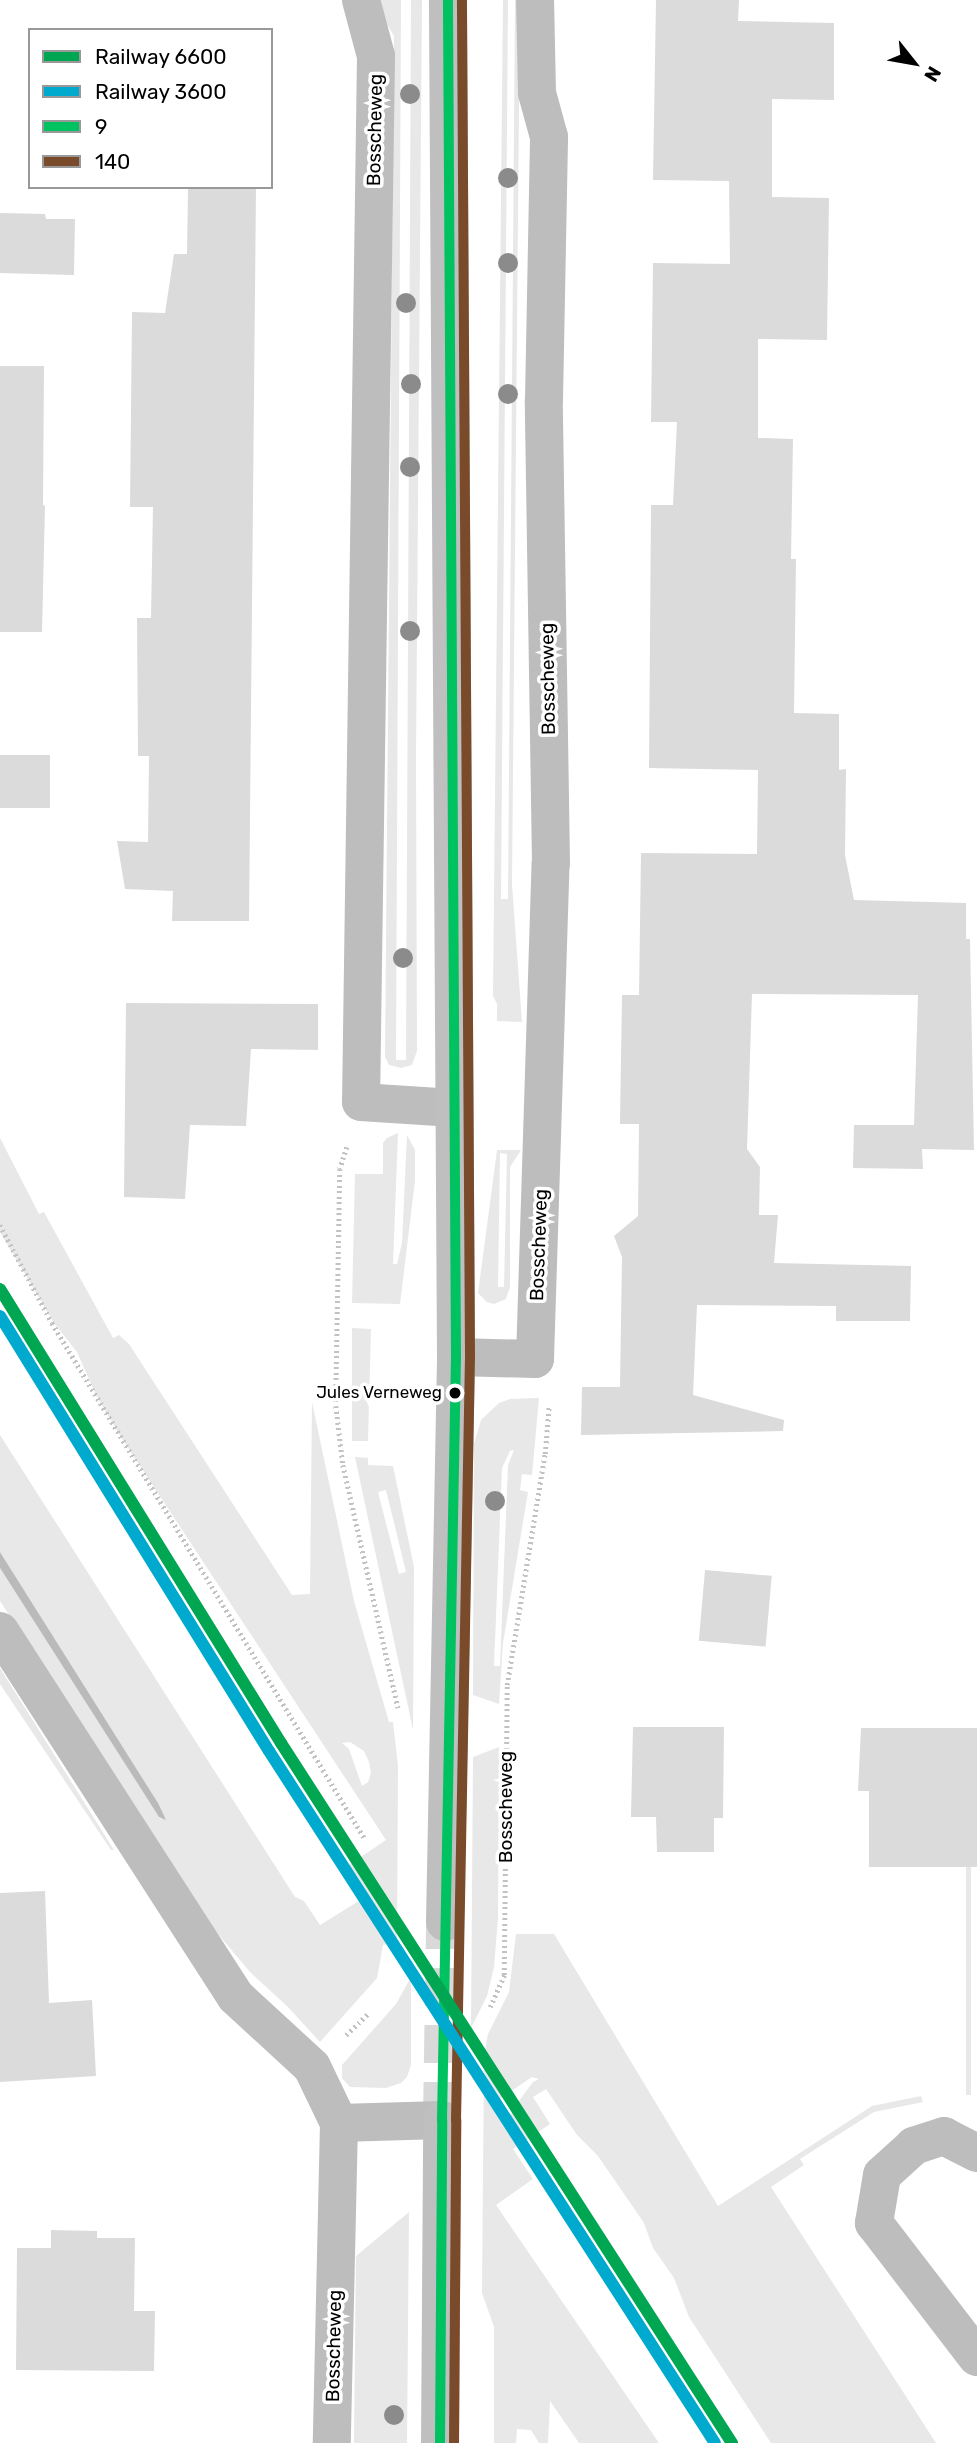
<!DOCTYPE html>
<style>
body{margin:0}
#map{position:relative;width:977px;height:2443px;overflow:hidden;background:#fff;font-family:Rubik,sans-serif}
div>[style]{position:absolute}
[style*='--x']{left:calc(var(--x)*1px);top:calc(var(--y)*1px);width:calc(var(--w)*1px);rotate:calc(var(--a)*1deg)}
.green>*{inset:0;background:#e8e8e8;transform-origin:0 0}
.water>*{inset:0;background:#bababa}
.building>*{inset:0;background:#dbdbdb;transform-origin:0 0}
.secondary-tunnel>*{height:38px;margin-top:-19px;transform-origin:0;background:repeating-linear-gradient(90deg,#d9d9d9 0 38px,transparent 0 57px)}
.path>*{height:4.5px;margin-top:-2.25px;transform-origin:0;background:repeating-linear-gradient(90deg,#c2c2c2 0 2px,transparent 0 5.5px)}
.street>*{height:38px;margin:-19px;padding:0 19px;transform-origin:19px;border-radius:19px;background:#bdbdbd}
.secondary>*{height:38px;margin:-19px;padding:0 19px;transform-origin:19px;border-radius:19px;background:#bfbfbf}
.bus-1>*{height:10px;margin:-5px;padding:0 5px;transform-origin:5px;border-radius:5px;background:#00c261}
.bus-2>*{height:10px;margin:-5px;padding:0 5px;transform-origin:5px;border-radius:5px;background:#7a4b2a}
.rail-1>*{height:12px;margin:-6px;padding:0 6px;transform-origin:6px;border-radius:6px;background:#00a651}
.rail-2>*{height:12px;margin:-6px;padding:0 6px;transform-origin:6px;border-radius:6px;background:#00a9ce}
.trees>*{width:20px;height:20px;margin:-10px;border-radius:50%;background:#8b8b8b}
.dots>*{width:19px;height:19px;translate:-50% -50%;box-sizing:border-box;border:4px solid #fff;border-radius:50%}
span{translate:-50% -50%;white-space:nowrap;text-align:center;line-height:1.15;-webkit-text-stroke:7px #fff;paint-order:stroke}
.bus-label{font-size:17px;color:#000}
.right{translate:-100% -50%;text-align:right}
.street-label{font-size:19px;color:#000}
.legend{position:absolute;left:28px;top:28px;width:245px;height:161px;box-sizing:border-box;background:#fff;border:2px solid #999;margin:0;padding:9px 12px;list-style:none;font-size:21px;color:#000}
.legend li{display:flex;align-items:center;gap:14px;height:35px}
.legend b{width:35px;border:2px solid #999}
.north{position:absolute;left:879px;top:28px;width:70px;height:70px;-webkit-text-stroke:5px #fff;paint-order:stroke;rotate:121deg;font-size:19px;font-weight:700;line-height:28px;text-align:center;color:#000}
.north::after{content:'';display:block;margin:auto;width:24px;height:32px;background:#000;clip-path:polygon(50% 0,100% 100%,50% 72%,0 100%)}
</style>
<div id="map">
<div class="green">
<div style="clip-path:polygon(379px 0,401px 0,396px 1060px,406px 1060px,411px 0,422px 0,416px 760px,417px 1051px,412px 1065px,401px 1068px,389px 1065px,385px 1057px,394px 36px,384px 19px)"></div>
<div style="clip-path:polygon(503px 0,508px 0,501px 899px,508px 899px,515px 0,520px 0,512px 884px,522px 1022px,497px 1021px,497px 1004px,493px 996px)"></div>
<div style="clip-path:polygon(398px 1133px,393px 1264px,397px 1264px,402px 1243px,407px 1135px,415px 1150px,415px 1181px,400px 1304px,352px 1303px,355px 1174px,383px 1174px,383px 1143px,387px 1138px)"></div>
<div style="clip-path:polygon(evenodd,0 1138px,39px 1214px,44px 1212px,113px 1338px,119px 1335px,129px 1344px,292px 1595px,310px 1594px,312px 1402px,354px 1601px,389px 1722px,393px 1722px,398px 1766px,397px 1940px,383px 1945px,377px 1978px,320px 2042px,287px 2006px,250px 1972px,207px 1921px,0 1601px,0 1568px,161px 1820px,158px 1803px,0 1552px,0 1435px,295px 1897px,304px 1901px,320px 1925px,367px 1896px,349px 1865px,386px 1840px,119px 1434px,96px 1395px,77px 1352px,54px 1323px,0 1232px,0 1138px,350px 1742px,364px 1751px,369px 1762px,371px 1773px,368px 1782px,362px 1786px,349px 1749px,342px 1743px,350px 1742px)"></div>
<div style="clip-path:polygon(evenodd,497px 1150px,521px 1150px,510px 1167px,510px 1287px,506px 1299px,494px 1304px,487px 1302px,478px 1293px,497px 1150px,500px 1153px,507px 1154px,504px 1287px,498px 1287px,500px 1153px)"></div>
<div style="clip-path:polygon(352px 1328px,371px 1329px,368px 1441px,352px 1441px)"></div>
<div style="clip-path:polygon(evenodd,539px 1398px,532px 1475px,522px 1474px,520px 1490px,528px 1492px,503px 1643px,499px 1704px,473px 1695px,474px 1444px,481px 1420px,499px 1403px,510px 1399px,539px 1398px,514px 1450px,508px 1465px,500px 1666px,494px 1666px,502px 1468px,510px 1451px,514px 1450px)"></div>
<div style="clip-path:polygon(evenodd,355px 1457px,368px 1458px,368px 1465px,393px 1466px,414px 1567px,413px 1730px,355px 1457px,386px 1490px,406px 1572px,399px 1574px,378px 1492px,386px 1490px)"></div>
<div style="clip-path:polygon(0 1668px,114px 1850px,111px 1850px,0 1684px)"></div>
<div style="clip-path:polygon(499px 1747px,498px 1918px,494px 1967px,487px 1996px,471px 2028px,473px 1757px)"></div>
<div style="left:971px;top:1866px;width:229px;height:5px;rotate:90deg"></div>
<div style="clip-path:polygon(evenodd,516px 1934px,554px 1934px,718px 2206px,872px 2106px,921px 2096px,923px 2102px,874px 2112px,800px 2159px,804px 2165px,771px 2187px,936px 2443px,771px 2443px,689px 2317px,674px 2278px,653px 2248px,644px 2223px,598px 2156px,577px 2135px,546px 2089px,533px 2097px,550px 2124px,513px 2149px,533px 2179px,496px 2205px,659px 2443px,579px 2443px,550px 2401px,548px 2443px,539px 2443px,531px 2430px,517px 2429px,516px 2443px,494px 2443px,494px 2327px,482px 2293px,484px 2055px,488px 2034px,509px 1992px,516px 1934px,532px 2077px,539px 2079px,533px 2082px,513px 2109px,509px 2119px,500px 2105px,501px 2098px,532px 2077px)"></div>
<div style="clip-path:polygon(411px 1977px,411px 2065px,407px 2077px,401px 2083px,386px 2088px,350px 2087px,342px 2078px,342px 2065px,396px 2004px)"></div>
<div style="clip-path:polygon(409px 2212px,407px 2443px,354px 2443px,356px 2256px)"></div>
</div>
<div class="water">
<div style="clip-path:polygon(0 1552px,158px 1803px,166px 1820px,159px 1817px,0 1568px)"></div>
</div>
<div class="building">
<div style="clip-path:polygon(656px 0,739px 0,738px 21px,834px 23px,834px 100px,772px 99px,772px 197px,829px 198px,827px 340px,758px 339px,758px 438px,793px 439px,791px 559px,796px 559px,794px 713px,839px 714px,839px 770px,846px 769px,845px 855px,854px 900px,966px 903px,966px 939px,970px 939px,974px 1150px,922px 1149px,923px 1169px,853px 1168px,854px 1125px,914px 1125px,918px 995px,752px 994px,747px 1149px,760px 1167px,759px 1215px,778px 1215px,774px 1263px,911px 1266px,910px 1321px,836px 1321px,836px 1306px,697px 1305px,693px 1395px,784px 1420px,783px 1431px,581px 1435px,582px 1387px,620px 1387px,622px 1257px,614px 1236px,638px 1216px,639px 1124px,620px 1124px,622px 995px,639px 995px,641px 853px,757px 854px,758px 770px,649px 768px,651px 505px,673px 505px,677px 422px,651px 422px,653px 263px,730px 264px,729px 181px,653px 180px)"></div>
<div style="clip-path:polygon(188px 187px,256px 187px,249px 921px,172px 921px,173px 891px,125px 889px,117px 841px,148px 842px,149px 756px,138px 756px,137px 618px,151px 618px,153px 507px,130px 507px,132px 312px,165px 313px,174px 254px,187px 254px)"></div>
<div style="clip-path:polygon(0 213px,45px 214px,46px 219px,75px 219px,74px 275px,0 273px)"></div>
<div style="clip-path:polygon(0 366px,44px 366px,43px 505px,45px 506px,42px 632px,0 632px)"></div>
<div style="left:50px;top:755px;width:53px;height:50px;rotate:90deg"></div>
<div style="clip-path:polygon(126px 1003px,318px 1004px,318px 1050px,251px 1049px,246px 1126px,190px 1125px,185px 1199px,124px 1197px)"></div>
<div style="left:705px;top:1570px;width:67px;height:71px;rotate:5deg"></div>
<div style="clip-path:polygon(633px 1727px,724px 1727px,723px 1818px,714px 1818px,714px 1852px,657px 1852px,656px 1817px,631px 1817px)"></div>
<div style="clip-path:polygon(861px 1728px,977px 1728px,977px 1867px,869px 1867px,869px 1791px,858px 1791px)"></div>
<div style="clip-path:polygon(45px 1891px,49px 2003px,92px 2000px,96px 2076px,0 2082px,0 1893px)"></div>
<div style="clip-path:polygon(51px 2230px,97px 2231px,97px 2238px,135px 2238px,134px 2311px,155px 2311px,154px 2371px,16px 2370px,17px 2248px,51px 2248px)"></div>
</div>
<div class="secondary-tunnel">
<div style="--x:442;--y:2120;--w:198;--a:-89.1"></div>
</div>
<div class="path">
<div style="--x:347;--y:1147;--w:23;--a:108"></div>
<div style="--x:340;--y:1169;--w:237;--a:91"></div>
<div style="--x:336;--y:1406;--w:59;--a:83.2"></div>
<div style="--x:343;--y:1465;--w:249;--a:77.2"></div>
<div style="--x:0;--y:1225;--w:111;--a:62"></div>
<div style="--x:52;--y:1323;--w:604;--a:58.76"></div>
<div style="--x:490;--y:2007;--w:35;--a:-66"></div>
<div style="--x:504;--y:1975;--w:290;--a:-89.4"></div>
<div style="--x:507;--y:1685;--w:234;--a:-80.7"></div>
<div style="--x:545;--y:1454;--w:49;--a:-85.3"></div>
<div style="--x:346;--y:2035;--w:33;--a:-44"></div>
</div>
<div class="street">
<div style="--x:361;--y:0;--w:58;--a:75"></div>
<div style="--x:376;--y:56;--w:1046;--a:90.82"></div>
<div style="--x:361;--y:1102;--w:93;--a:3.7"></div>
<div style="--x:456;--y:1357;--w:79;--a:1.5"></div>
<div style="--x:535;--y:1359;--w:496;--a:-88.2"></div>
<div style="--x:551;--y:863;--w:463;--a:-90.9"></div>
<div style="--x:544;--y:400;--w:263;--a:-88.9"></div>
<div style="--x:549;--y:137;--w:46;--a:-105.3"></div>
<div style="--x:537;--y:93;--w:93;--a:-91.2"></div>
<div style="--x:0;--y:1631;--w:435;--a:57.2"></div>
<div style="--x:236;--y:1997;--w:103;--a:42.6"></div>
<div style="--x:312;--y:2067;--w:62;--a:64.3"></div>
<div style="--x:339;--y:2123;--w:320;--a:91.3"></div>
<div style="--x:339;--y:2123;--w:103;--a:-1.7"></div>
<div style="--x:977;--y:2153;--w:37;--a:-153"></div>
<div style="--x:944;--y:2136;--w:32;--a:162"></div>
<div style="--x:914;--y:2146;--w:43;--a:137.8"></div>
<div style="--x:882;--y:2175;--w:49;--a:99.5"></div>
<div style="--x:874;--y:2223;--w:169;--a:52.5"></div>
</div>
<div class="secondary">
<div style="--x:445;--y:1922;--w:565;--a:-88.88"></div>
<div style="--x:456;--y:1357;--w:1357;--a:-90.34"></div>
<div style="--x:440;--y:2443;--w:323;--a:-89.6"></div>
</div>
<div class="bus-1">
<div style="--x:440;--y:2443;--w:323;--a:-89.6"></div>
<div style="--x:442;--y:2120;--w:763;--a:-88.95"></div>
<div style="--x:456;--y:1357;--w:1357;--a:-90.34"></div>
</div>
<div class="bus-2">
<div style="--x:454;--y:2443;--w:323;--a:-89.6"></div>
<div style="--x:456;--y:2120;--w:763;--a:-88.95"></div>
<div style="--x:470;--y:1357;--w:1357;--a:-90.34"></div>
</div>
<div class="rail-1">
<div style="--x:0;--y:1289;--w:534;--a:58.24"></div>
<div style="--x:281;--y:1743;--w:833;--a:57.21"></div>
</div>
<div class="rail-2">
<div style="--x:0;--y:1316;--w:511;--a:58.27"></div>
<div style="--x:269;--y:1751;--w:823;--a:57.2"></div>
</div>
<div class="trees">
<div style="left:410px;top:94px"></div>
<div style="left:508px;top:178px"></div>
<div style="left:508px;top:263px"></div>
<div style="left:406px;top:303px"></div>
<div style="left:411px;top:384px"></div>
<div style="left:508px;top:394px"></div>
<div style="left:410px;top:467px"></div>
<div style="left:410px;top:631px"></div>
<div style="left:403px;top:958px"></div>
<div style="left:495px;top:1501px"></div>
<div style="left:394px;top:2415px"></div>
</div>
<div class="dots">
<div style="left:455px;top:1393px;background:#000"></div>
</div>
<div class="bus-label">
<span class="right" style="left:442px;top:1393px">Jules Verneweg</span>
</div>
<div class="street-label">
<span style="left:375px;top:130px;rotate:-89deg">Bosscheweg</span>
<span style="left:548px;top:679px;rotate:-91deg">Bosscheweg</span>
<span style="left:539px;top:1245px;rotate:-88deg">Bosscheweg</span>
<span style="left:506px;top:1807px;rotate:-90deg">Bosscheweg</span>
<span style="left:334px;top:2346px;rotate:-89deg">Bosscheweg</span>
</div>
<ul class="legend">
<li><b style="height:9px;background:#00a651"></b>Railway 6600</li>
<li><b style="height:9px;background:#00a9ce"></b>Railway 3600</li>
<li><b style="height:9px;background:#00c261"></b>9</li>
<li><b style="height:9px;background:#7a4b2a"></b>140</li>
</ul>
<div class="north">N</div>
</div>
